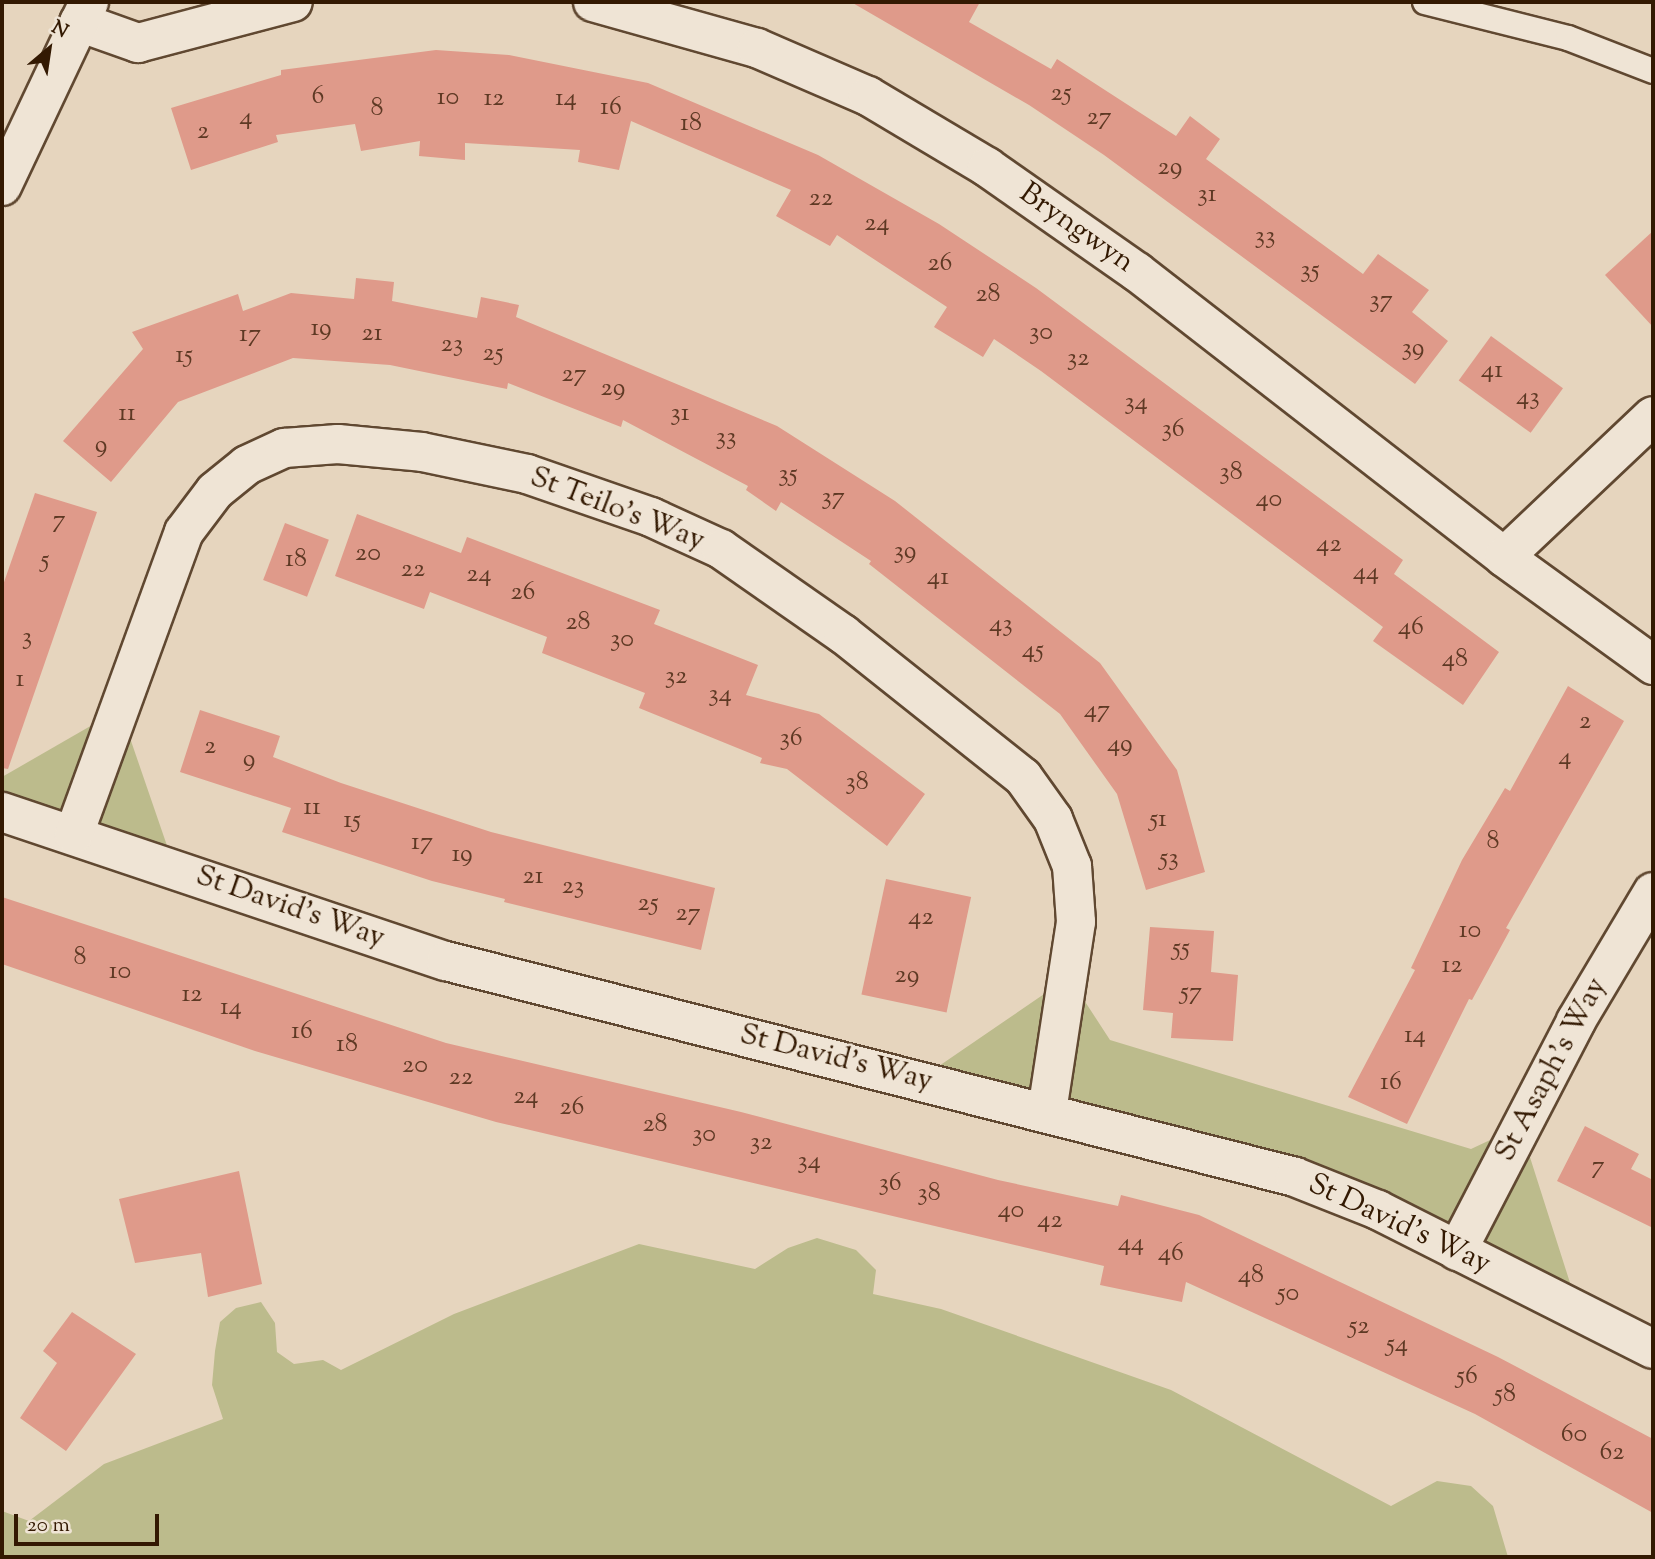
<!DOCTYPE html>
<style>
body{margin:0}
#map{position:relative;width:1655px;height:1559px;overflow:hidden;background:#e6d5be;font-family:"Sorts Mill Goudy",serif}
div>[style]{position:absolute}
[style*='--x']{left:calc(var(--x)*1px);top:calc(var(--y)*1px);width:calc(var(--w)*1px);rotate:calc(var(--a)*1deg)}
.green>*{inset:0;background:#bcbb8c}
.building>*{inset:0;background:#df9a8a;transform-origin:0 0}
.roads{filter:drop-shadow(2px 0 #604831) drop-shadow(-2px 0 #604831) drop-shadow(0 2px #604831) drop-shadow(0 -2px #604831)}
.service>*{height:24px;margin:-12px;padding:0 12px;transform-origin:12px;border-radius:12px;background:#efe4d5}
.minor>*{height:38px;margin:-19px;padding:0 19px;transform-origin:19px;border-radius:19px;background:#efe4d5}
.tertiary>*{height:38px;margin:-19px;padding:0 19px;transform-origin:19px;border-radius:19px;background:#efe4d5}
span{translate:-50% -50%;white-space:nowrap;text-align:center;line-height:1.15;-webkit-text-stroke:5px #efe4d5;paint-order:stroke}
.number-label{font-size:26px;color:#5e3924}
.number-label span{-webkit-text-stroke-width:0}
.street-label{font-size:30px;color:#331902}
.frame{position:absolute;inset:0;border:4px solid #331902;pointer-events:none}
.north{position:absolute;left:14px;top:14px;width:70px;height:70px;-webkit-text-stroke:5px #efe4d5;paint-order:stroke;rotate:29deg;font-size:19px;font-weight:700;line-height:28px;text-align:center;color:#331902}
.north::after{content:'';display:block;margin:auto;width:24px;height:32px;background:#331902;clip-path:polygon(50% 0,100% 100%,50% 72%,0 100%)}
.scale{position:absolute;left:14px;top:1514px;width:145px;height:32px;box-sizing:border-box;border:4px solid #331902;border-top:0;padding-left:9px;font-size:21px;line-height:24px;white-space:nowrap;color:#331902;-webkit-text-stroke:5px #efe4d5;paint-order:stroke}
</style>
<div id="map">
<div class="green">
<div style="clip-path:polygon(120px 709px,175px 869px,2px 812px,2px 777px)"></div>
<div style="clip-path:polygon(1069px 977px,1110px 1040px,1471px 1149px,1520px 1126px,1579px 1311px,1378px 1210px,920px 1079px)"></div>
<div style="clip-path:polygon(817px 1238px,856px 1250px,876px 1270px,873px 1294px,941px 1309px,1171px 1390px,1391px 1506px,1437px 1481px,1471px 1486px,1493px 1506px,1508px 1557px,2px 1557px,2px 1511px,29px 1521px,104px 1464px,223px 1419px,212px 1385px,215px 1351px,220px 1322px,236px 1308px,261px 1302px,275px 1323px,277px 1352px,294px 1364px,323px 1360px,341px 1370px,454px 1314px,639px 1244px,755px 1269px,788px 1248px)"></div>
</div>
<div class="building">
<div style="clip-path:polygon(851px 2px,980px 2px,969px 22px,1051px 69px,1057px 59px,1176px 136px,1190px 116px,1220px 139px,1206px 159px,1363px 274px,1378px 254px,1429px 290px,1412px 312px,1448px 341px,1415px 384px,1104px 155px,1029px 105px)"></div>
<div style="clip-path:polygon(436px 50px,509px 55px,648px 83px,818px 155px,939px 224px,1036px 288px,1403px 560px,1394px 574px,1499px 652px,1463px 705px,1373px 641px,1383px 627px,1041px 371px,994px 339px,983px 357px,934px 327px,947px 307px,837px 235px,830px 246px,776px 216px,791px 190px,631px 121px,619px 170px,578px 162px,580px 150px,465px 143px,465px 160px,419px 156px,420px 141px,361px 151px,355px 124px,276px 135px,278px 142px,191px 170px,171px 108px,281px 75px,281px 70px)"></div>
<div style="clip-path:polygon(1653px 231px,1653px 327px,1605px 275px)"></div>
<div style="clip-path:polygon(356px 278px,394px 282px,392px 301px,477px 318px,481px 297px,519px 305px,516px 317px,777px 426px,895px 501px,1100px 663px,1177px 770px,1205px 872px,1146px 890px,1117px 794px,1060px 714px,869px 564px,871px 561px,781px 502px,776px 511px,746px 490px,748px 486px,623px 420px,621px 427px,508px 383px,507px 389px,390px 365px,293px 358px,178px 402px,111px 482px,63px 441px,143px 349px,132px 332px,238px 294px,243px 311px,291px 293px,354px 299px)"></div>
<div style="left:1491px;top:336px;width:89px;height:55px;rotate:36deg"></div>
<div style="clip-path:polygon(35px 493px,97px 512px,8px 769px,2px 768px,2px 588px)"></div>
<div style="clip-path:polygon(357px 514px,461px 553px,467px 537px,660px 610px,654px 624px,758px 665px,746px 695px,819px 714px,925px 794px,887px 846px,787px 769px,760px 763px,762px 758px,639px 708px,645px 693px,542px 653px,547px 637px,430px 592px,424px 609px,335px 576px)"></div>
<div style="left:285px;top:523px;width:47px;height:61px;rotate:21deg"></div>
<div style="clip-path:polygon(1568px 686px,1624px 721px,1506px 928px,1510px 930px,1472px 1000px,1469px 999px,1407px 1124px,1348px 1097px,1415px 970px,1411px 968px,1462px 860px,1505px 788px,1510px 791px)"></div>
<div style="clip-path:polygon(200px 710px,280px 736px,273px 757px,341px 783px,491px 832px,715px 888px,701px 950px,504px 902px,505px 899px,432px 881px,282px 832px,291px 808px,180px 772px)"></div>
<div style="left:886px;top:879px;width:87px;height:118px;rotate:12deg"></div>
<div style="clip-path:polygon(2px 897px,446px 1043px,741px 1112px,998px 1180px,1118px 1206px,1121px 1195px,1199px 1215px,1498px 1357px,1653px 1439px,1653px 1513px,1475px 1414px,1186px 1282px,1182px 1302px,1100px 1285px,1104px 1266px,496px 1122px,255px 1051px,2px 964px)"></div>
<div style="clip-path:polygon(1150px 927px,1214px 931px,1211px 972px,1238px 975px,1233px 1041px,1171px 1038px,1173px 1013px,1143px 1010px)"></div>
<div style="clip-path:polygon(1585px 1126px,1639px 1154px,1631px 1169px,1653px 1180px,1653px 1228px,1557px 1181px)"></div>
<div style="clip-path:polygon(239px 1171px,262px 1284px,208px 1297px,201px 1253px,135px 1263px,119px 1199px)"></div>
<div style="clip-path:polygon(72px 1312px,136px 1354px,66px 1451px,20px 1418px,57px 1363px,43px 1351px)"></div>
</div>
<div class="roads">
<div class="service">
<div style="--x:1425;--y:2;--w:147;--a:14.1"></div>
<div style="--x:1568;--y:38;--w:91;--a:21.2"></div>
</div>
<div class="minor">
<div style="--x:593;--y:2;--w:170;--a:15.7"></div>
<div style="--x:757;--y:48;--w:121;--a:23.4"></div>
<div style="--x:868;--y:96;--w:139;--a:30.8"></div>
<div style="--x:987;--y:167;--w:183;--a:35"></div>
<div style="--x:1137;--y:272;--w:465;--a:37.8"></div>
<div style="--x:1504;--y:557;--w:184;--a:35.9"></div>
<div style="--x:79;--y:22;--w:63;--a:19.6"></div>
<div style="--x:138;--y:43;--w:160;--a:-14.8"></div>
<div style="--x:1504;--y:557;--w:205;--a:-43.4"></div>
<div style="--x:2;--y:812;--w:468;--a:18.6"></div>
<div style="--x:446;--y:961;--w:876;--a:14.27"></div>
<div style="--x:1295;--y:1177;--w:89;--a:21.7"></div>
<div style="--x:1378;--y:1210;--w:308;--a:26.8"></div>
<div style="--x:74;--y:834;--w:321;--a:-70"></div>
<div style="--x:184;--y:532;--w:51;--a:-52.9"></div>
<div style="--x:215;--y:491;--w:41;--a:-39.1"></div>
<div style="--x:247;--y:465;--w:41;--a:-24.7"></div>
<div style="--x:284;--y:448;--w:54;--a:-4.2"></div>
<div style="--x:338;--y:444;--w:84;--a:5.4"></div>
<div style="--x:422;--y:452;--w:107;--a:11.8"></div>
<div style="--x:527;--y:474;--w:131;--a:19.1"></div>
<div style="--x:651;--y:517;--w:77;--a:24.6"></div>
<div style="--x:721;--y:549;--w:149;--a:34.9"></div>
<div style="--x:843;--y:634;--w:230;--a:38.5"></div>
<div style="--x:1023;--y:777;--w:52;--a:54.5"></div>
<div style="--x:1053;--y:819;--w:51;--a:68"></div>
<div style="--x:1072;--y:866;--w:56;--a:85.9"></div>
<div style="--x:1076;--y:922;--w:192;--a:98.7"></div>
<div style="--x:1457;--y:1251;--w:259;--a:-62.6"></div>
<div style="--x:1576;--y:1021;--w:150;--a:-59.2"></div>
</div>
<div class="tertiary">
<div style="--x:2;--y:186;--w:204;--a:-64.7"></div>
</div>
</div>
<div class="number-label">
<span style="left:1061px;top:94px">25</span>
<span style="left:318px;top:97px">6</span>
<span style="left:448px;top:98px">10</span>
<span style="left:494px;top:99px">12</span>
<span style="left:566px;top:99px">14</span>
<span style="left:611px;top:108px">16</span>
<span style="left:377px;top:109px">8</span>
<span style="left:246px;top:118px">4</span>
<span style="left:1099px;top:118px">27</span>
<span style="left:691px;top:124px">18</span>
<span style="left:203px;top:132px">2</span>
<span style="left:1170px;top:168px">29</span>
<span style="left:1207px;top:195px">31</span>
<span style="left:821px;top:199px">22</span>
<span style="left:877px;top:224px">24</span>
<span style="left:1265px;top:237px">33</span>
<span style="left:940px;top:264px">26</span>
<span style="left:1310px;top:271px">35</span>
<span style="left:988px;top:295px">28</span>
<span style="left:1381px;top:301px">37</span>
<span style="left:321px;top:329px">19</span>
<span style="left:1041px;top:333px">30</span>
<span style="left:372px;top:334px">21</span>
<span style="left:250px;top:335px">17</span>
<span style="left:452px;top:345px">23</span>
<span style="left:1413px;top:349px">39</span>
<span style="left:493px;top:354px">25</span>
<span style="left:184px;top:356px">15</span>
<span style="left:1078px;top:359px">32</span>
<span style="left:1492px;top:371px">41</span>
<span style="left:574px;top:375px">27</span>
<span style="left:613px;top:389px">29</span>
<span style="left:1528px;top:398px">43</span>
<span style="left:1136px;top:403px">34</span>
<span style="left:127px;top:414px">11</span>
<span style="left:680px;top:414px">31</span>
<span style="left:1173px;top:430px">36</span>
<span style="left:726px;top:438px">33</span>
<span style="left:101px;top:446px">9</span>
<span style="left:1231px;top:473px">38</span>
<span style="left:788px;top:475px">35</span>
<span style="left:833px;top:498px">37</span>
<span style="left:1269px;top:500px">40</span>
<span style="left:59px;top:521px">7</span>
<span style="left:1329px;top:545px">42</span>
<span style="left:905px;top:552px">39</span>
<span style="left:368px;top:554px">20</span>
<span style="left:296px;top:560px">18</span>
<span style="left:45px;top:561px">5</span>
<span style="left:413px;top:570px">22</span>
<span style="left:1366px;top:573px">44</span>
<span style="left:479px;top:575px">24</span>
<span style="left:938px;top:578px">41</span>
<span style="left:523px;top:593px">26</span>
<span style="left:578px;top:623px">28</span>
<span style="left:1001px;top:625px">43</span>
<span style="left:1411px;top:628px">46</span>
<span style="left:27px;top:638px">3</span>
<span style="left:622px;top:640px">30</span>
<span style="left:1033px;top:651px">45</span>
<span style="left:1455px;top:660px">48</span>
<span style="left:676px;top:677px">32</span>
<span style="left:20px;top:680px">1</span>
<span style="left:720px;top:695px">34</span>
<span style="left:1097px;top:711px">47</span>
<span style="left:1585px;top:722px">2</span>
<span style="left:791px;top:739px">36</span>
<span style="left:1120px;top:745px">49</span>
<span style="left:210px;top:747px">2</span>
<span style="left:1565px;top:758px">4</span>
<span style="left:249px;top:760px">9</span>
<span style="left:857px;top:783px">38</span>
<span style="left:312px;top:808px">11</span>
<span style="left:1158px;top:820px">51</span>
<span style="left:352px;top:821px">15</span>
<span style="left:1493px;top:842px">8</span>
<span style="left:422px;top:843px">17</span>
<span style="left:462px;top:855px">19</span>
<span style="left:1169px;top:859px">53</span>
<span style="left:533px;top:877px">21</span>
<span style="left:573px;top:887px">23</span>
<span style="left:648px;top:904px">25</span>
<span style="left:688px;top:914px">27</span>
<span style="left:921px;top:918px">42</span>
<span style="left:1470px;top:931px">10</span>
<span style="left:1181px;top:949px">55</span>
<span style="left:80px;top:958px">8</span>
<span style="left:1452px;top:966px">12</span>
<span style="left:120px;top:972px">10</span>
<span style="left:907px;top:976px">29</span>
<span style="left:1191px;top:993px">57</span>
<span style="left:192px;top:995px">12</span>
<span style="left:231px;top:1008px">14</span>
<span style="left:302px;top:1032px">16</span>
<span style="left:1415px;top:1036px">14</span>
<span style="left:347px;top:1045px">18</span>
<span style="left:415px;top:1066px">20</span>
<span style="left:461px;top:1078px">22</span>
<span style="left:1391px;top:1083px">16</span>
<span style="left:526px;top:1097px">24</span>
<span style="left:572px;top:1108px">26</span>
<span style="left:655px;top:1125px">28</span>
<span style="left:704px;top:1135px">30</span>
<span style="left:761px;top:1143px">32</span>
<span style="left:809px;top:1162px">34</span>
<span style="left:1598px;top:1167px">7</span>
<span style="left:890px;top:1184px">36</span>
<span style="left:929px;top:1194px">38</span>
<span style="left:1011px;top:1211px">40</span>
<span style="left:1050px;top:1221px">42</span>
<span style="left:1131px;top:1244px">44</span>
<span style="left:1171px;top:1254px">46</span>
<span style="left:1251px;top:1276px">48</span>
<span style="left:1288px;top:1294px">50</span>
<span style="left:1359px;top:1327px">52</span>
<span style="left:1397px;top:1345px">54</span>
<span style="left:1467px;top:1377px">56</span>
<span style="left:1505px;top:1395px">58</span>
<span style="left:1574px;top:1435px">60</span>
<span style="left:1612px;top:1453px">62</span>
</div>
<div class="street-label">
<span style="left:1076px;top:229px;rotate:35deg">Bryngwyn</span>
<span style="left:617px;top:510px;rotate:21deg">St Teilo's Way</span>
<span style="left:290px;top:908px;rotate:19deg">St David's Way</span>
<span style="left:836px;top:1059px;rotate:14deg">St David's Way</span>
<span style="left:1552px;top:1070px;rotate:-62deg">St Asaph's Way</span>
<span style="left:1399px;top:1225px;rotate:25deg">St David's Way</span>
</div>
<div class="frame"></div>
<div class="north">N</div>
<div class="scale">20 m</div>
</div>
